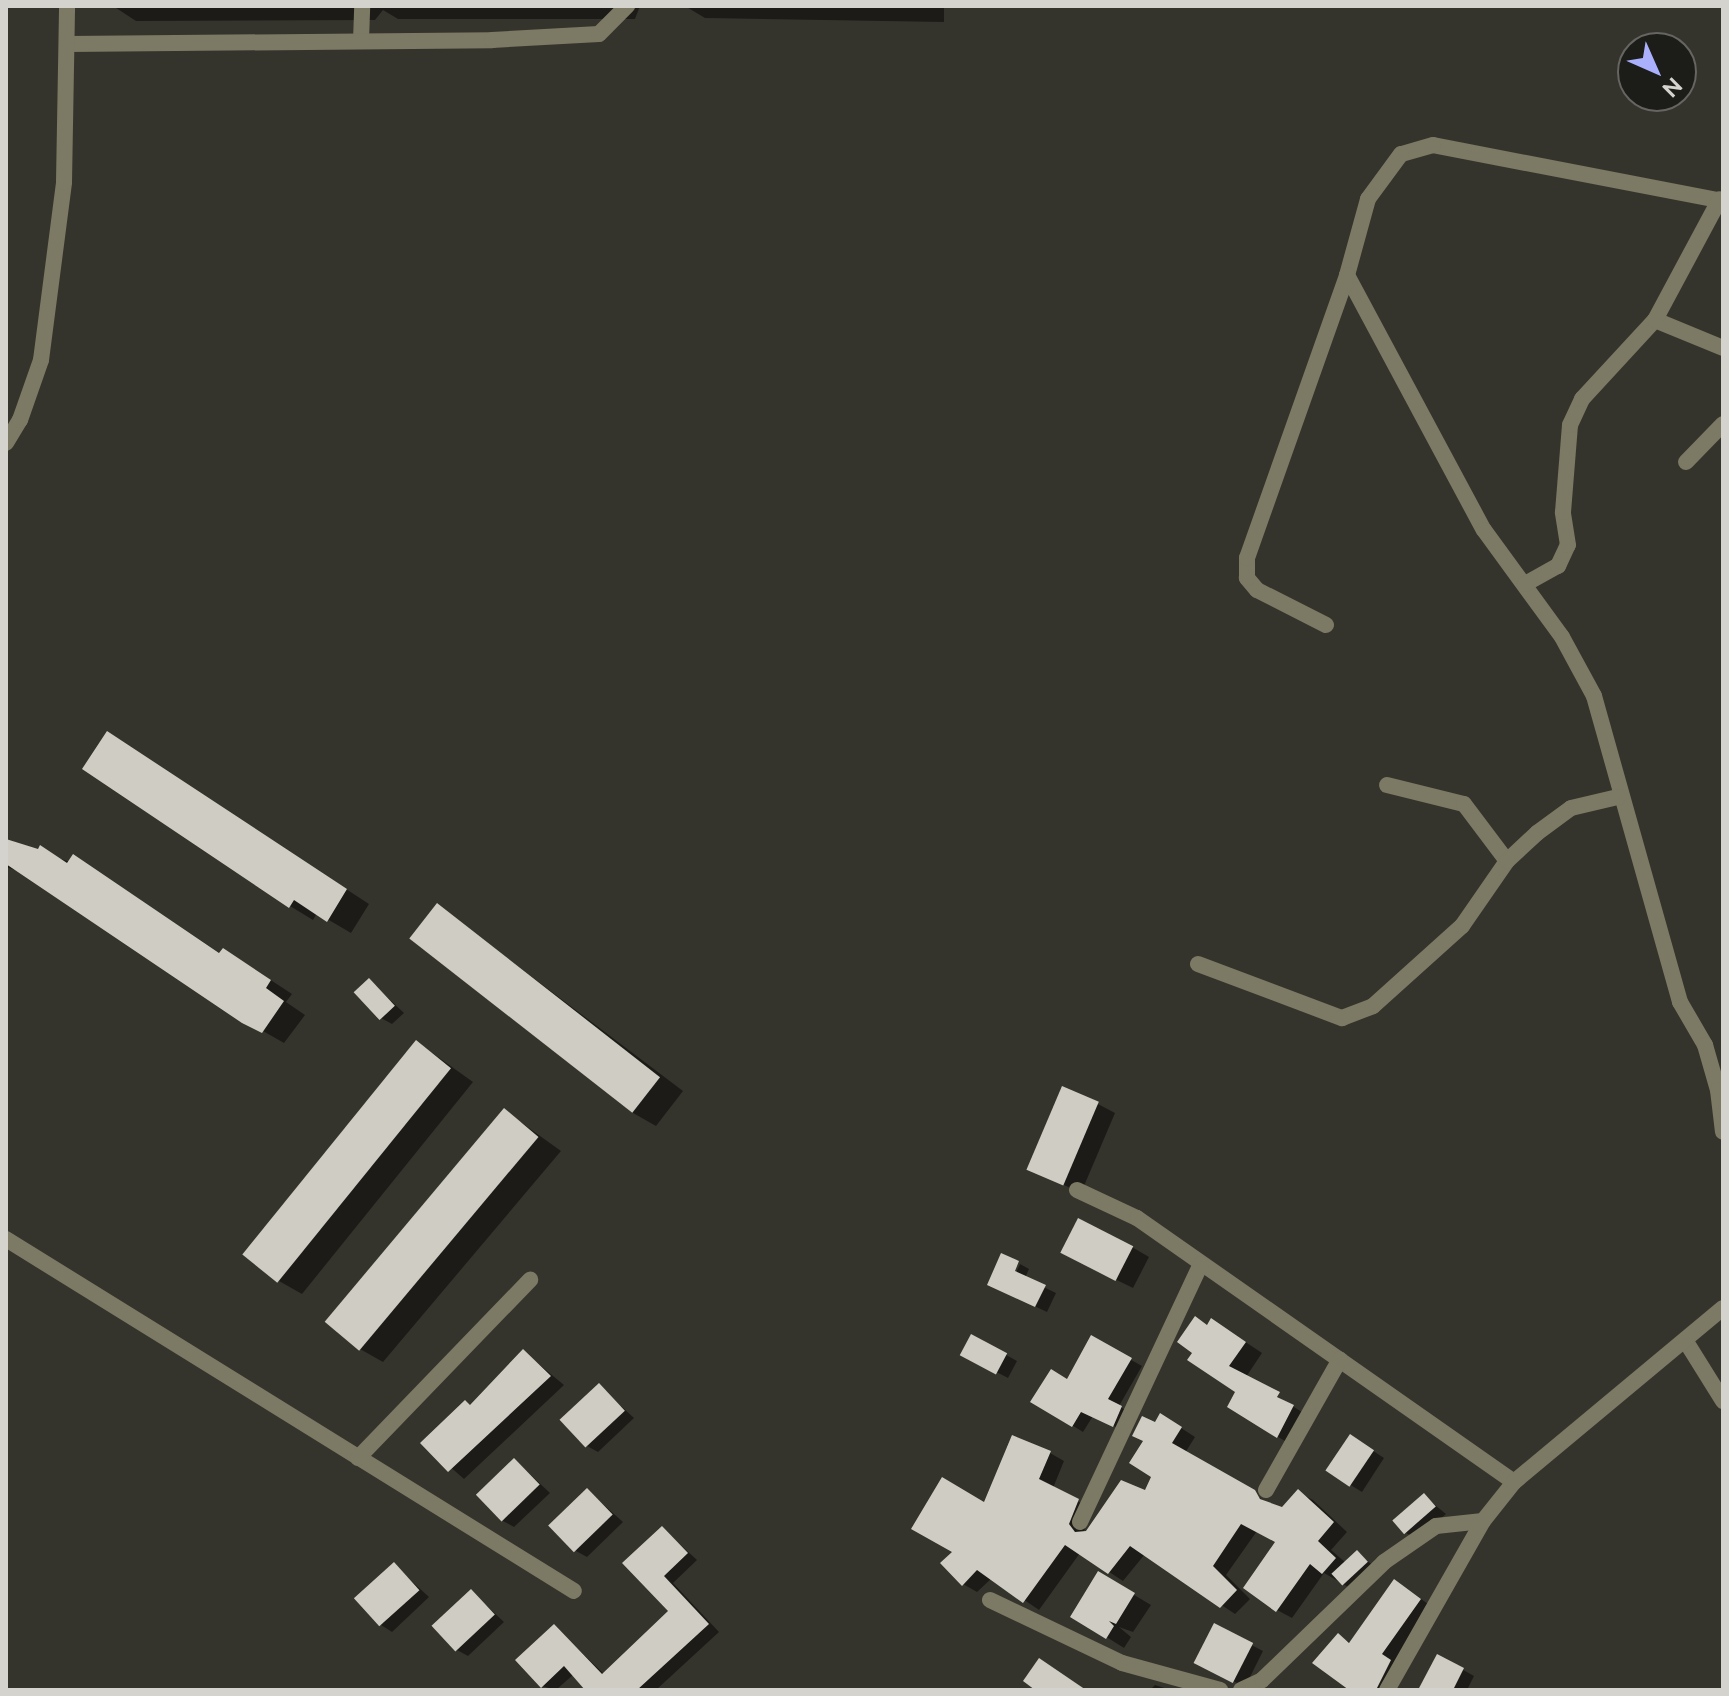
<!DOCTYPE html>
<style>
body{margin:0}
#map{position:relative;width:1729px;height:1696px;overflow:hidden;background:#35342c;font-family:Raleway,sans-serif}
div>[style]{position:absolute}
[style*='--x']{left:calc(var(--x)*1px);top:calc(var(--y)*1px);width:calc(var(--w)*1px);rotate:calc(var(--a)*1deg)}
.shadow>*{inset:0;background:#0007}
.building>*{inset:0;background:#cfcdc3;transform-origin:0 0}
.minor>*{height:16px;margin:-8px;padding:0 8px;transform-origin:8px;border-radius:8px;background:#7c7964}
span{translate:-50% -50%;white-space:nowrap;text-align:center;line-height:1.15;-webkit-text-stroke:8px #1c1c18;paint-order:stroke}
.frame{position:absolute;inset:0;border:8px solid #d4d3ce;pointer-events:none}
.north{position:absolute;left:1617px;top:32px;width:80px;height:80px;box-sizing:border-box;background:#1c1c18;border:2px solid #666561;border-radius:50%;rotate:135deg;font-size:22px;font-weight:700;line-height:32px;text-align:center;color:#d4d3ce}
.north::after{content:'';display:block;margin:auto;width:28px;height:36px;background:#aab0fb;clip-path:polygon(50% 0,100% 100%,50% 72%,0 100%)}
</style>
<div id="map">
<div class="shadow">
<div style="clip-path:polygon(113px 6px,640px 6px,635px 19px,398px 19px,383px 10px,375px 20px,136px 21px)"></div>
<div style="clip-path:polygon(685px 6px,944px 6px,944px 22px,705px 18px)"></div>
<div style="clip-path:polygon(108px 734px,369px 904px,351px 933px,317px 913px,313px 920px,290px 906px)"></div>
<div style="clip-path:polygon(6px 841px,95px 870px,221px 954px,245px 963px,292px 994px,286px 1002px,305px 1015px,284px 1043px,263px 1031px,24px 873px,6px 867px)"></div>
<div style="clip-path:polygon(438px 906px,683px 1091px,656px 1126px,633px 1113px)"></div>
<div style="clip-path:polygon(370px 981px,404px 1013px,392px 1024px,381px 1018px)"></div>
<div style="clip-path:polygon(417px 1042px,473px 1082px,302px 1294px,279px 1281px)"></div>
<div style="clip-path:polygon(1098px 1104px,1115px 1113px,1081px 1193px,1028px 1168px)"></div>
<div style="clip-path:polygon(504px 1110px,561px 1151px,383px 1362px,360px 1349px)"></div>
<div style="clip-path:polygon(1132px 1247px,1149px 1257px,1133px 1288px,1080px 1262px)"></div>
<div style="clip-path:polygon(1020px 1264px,1029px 1269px,1025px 1278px,1056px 1293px,1047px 1312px,1000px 1290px,1012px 1281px)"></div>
<div style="clip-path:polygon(1208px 1326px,1229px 1331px,1262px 1353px,1246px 1377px,1310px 1417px,1294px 1446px,1278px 1437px,1237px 1391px)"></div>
<div style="clip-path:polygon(972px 1336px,1017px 1361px,1008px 1378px,973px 1360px)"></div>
<div style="clip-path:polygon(1092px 1338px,1142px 1366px,1119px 1406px,1132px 1414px,1124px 1431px,1093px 1416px,1083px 1432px,1033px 1401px,1068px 1381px)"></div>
<div style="clip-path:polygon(523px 1351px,564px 1385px,464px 1479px,423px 1443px,471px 1406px)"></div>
<div style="clip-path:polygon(599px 1386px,634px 1418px,598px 1452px,587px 1446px)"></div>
<div style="clip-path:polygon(1156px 1424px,1175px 1424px,1195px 1437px,1185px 1453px,1273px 1506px,1282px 1509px,1298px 1492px,1313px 1500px,1347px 1532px,1331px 1550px,1346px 1563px,1357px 1553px,1378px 1569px,1355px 1591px,1324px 1573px,1292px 1618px,1277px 1610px,1278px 1542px,1257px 1531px,1226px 1575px,1250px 1599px,1235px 1614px,1145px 1554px,1123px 1581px,1080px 1553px,1039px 1610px,992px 1578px,977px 1592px,963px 1584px,955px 1552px,985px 1505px,1050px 1453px,1064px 1461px,1053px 1488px,1092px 1509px,1081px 1539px,1146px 1493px,1154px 1476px)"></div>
<div style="clip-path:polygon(1361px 1443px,1384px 1458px,1362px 1492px,1328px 1471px)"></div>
<div style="clip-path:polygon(515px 1460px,550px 1493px,514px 1527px,503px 1521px)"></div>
<div style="clip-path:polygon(587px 1490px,623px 1522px,587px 1557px,576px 1551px)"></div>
<div style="clip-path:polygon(1424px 1496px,1446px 1514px,1417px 1539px,1406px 1533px)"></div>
<div style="clip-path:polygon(662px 1528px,697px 1560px,673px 1583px,719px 1632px,656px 1690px,589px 1690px,574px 1674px,556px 1690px,542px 1686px,554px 1626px,604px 1674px,671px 1611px,625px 1563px)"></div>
<div style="clip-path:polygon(394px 1565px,429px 1597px,392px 1632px,381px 1625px)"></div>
<div style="clip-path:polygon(1099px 1574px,1151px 1605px,1133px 1632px,1119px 1627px,1131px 1637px,1124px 1648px,1073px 1616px)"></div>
<div style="clip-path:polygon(1408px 1590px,1434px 1608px,1393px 1690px,1354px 1690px,1338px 1636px,1351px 1643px)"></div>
<div style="clip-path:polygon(471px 1591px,504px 1622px,468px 1656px,457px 1650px)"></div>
<div style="clip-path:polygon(1215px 1626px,1263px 1651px,1245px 1687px,1207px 1668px)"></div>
<div style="clip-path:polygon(1438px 1656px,1474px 1676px,1467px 1690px,1425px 1690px)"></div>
<div style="clip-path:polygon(1155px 1685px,1171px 1690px,1150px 1690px)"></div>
</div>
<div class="building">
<div style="clip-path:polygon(107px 731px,347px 889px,327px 922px,294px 900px,289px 908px,82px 769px)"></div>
<div style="clip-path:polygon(6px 839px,38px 849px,40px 845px,67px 863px,73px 854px,219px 953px,223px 948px,271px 980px,266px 988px,284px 1001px,262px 1033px,242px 1023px,6px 864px)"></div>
<div style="left:437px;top:903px;width:283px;height:45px;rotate:38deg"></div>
<div style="left:369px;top:978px;width:38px;height:21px;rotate:47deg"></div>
<div style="left:416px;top:1040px;width:45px;height:276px;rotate:39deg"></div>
<div style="left:1062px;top:1086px;width:40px;height:91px;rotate:23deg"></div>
<div style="left:504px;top:1108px;width:45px;height:279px;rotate:40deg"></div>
<div style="left:1078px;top:1218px;width:62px;height:39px;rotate:27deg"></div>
<div style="clip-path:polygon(1001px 1253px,1019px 1261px,1015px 1271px,1046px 1285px,1035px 1307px,987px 1285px)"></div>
<div style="clip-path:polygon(1195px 1316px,1207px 1325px,1211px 1318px,1246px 1342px,1229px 1366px,1280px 1392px,1277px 1397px,1294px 1405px,1277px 1438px,1227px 1407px,1235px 1392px,1187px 1360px,1192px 1353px,1177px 1342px)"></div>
<div style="left:971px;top:1334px;width:41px;height:24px;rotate:28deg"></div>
<div style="clip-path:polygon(1091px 1335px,1132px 1358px,1108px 1399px,1122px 1406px,1113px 1427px,1081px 1412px,1072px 1427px,1030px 1402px,1051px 1369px,1067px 1379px)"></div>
<div style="clip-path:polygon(523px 1349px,551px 1376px,448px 1472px,420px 1443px,465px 1400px,470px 1405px)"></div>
<div style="left:599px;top:1383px;width:38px;height:54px;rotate:47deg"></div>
<div style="clip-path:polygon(1160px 1413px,1182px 1427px,1172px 1443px,1255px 1490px,1260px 1499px,1282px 1507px,1298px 1489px,1334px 1522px,1318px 1541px,1336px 1558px,1322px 1574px,1310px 1564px,1276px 1612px,1243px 1588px,1275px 1542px,1241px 1524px,1213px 1566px,1237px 1590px,1220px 1608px,1130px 1546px,1108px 1574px,1065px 1545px,1023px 1603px,977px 1570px,962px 1586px,940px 1563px,952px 1552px,911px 1529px,942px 1477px,984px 1502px,1012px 1435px,1051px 1451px,1039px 1479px,1079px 1499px,1069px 1524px,1075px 1532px,1086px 1531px,1121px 1480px,1145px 1490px,1151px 1477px,1129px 1463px,1143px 1441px,1132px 1436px,1142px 1416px,1155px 1422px)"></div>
<div style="left:1350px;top:1434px;width:29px;height:44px;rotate:34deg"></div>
<div style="left:514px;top:1458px;width:37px;height:53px;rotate:46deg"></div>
<div style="left:587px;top:1488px;width:37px;height:54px;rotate:46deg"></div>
<div style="left:1424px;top:1493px;width:18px;height:42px;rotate:49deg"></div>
<div style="clip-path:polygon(662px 1526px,688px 1553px,664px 1576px,709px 1624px,637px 1690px,585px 1690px,564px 1666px,541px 1688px,515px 1660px,554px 1624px,602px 1674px,668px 1611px,622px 1563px)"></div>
<div style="left:1357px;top:1550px;width:16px;height:35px;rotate:47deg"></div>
<div style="left:394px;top:1562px;width:38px;height:54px;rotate:48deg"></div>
<div style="clip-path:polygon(1098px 1571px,1135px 1593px,1116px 1624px,1109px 1621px,1114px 1626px,1106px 1639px,1070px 1617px)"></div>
<div style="clip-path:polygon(1394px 1579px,1421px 1599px,1382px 1654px,1391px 1660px,1376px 1690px,1349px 1690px,1312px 1663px,1338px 1633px,1349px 1643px)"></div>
<div style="left:471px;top:1589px;width:35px;height:54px;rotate:47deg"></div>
<div style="left:1214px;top:1623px;width:44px;height:45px;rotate:27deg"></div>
<div style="clip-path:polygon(1437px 1654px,1464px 1668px,1453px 1690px,1418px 1690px)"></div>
<div style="clip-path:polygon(1039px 1658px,1086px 1690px,1035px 1690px,1023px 1681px)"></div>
</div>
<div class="minor">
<div style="--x:361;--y:41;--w:35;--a:-88"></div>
<div style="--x:68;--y:44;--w:424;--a:-0.5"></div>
<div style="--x:492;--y:40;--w:107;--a:-3.2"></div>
<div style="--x:599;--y:34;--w:40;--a:-45"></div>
<div style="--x:1723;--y:201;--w:295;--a:-169.1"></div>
<div style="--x:1433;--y:145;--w:33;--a:164"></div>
<div style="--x:1401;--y:154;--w:56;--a:126.3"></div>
<div style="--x:1368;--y:199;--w:79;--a:105.4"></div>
<div style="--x:1347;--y:275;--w:289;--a:61.8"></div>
<div style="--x:1484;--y:530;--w:132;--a:53.9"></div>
<div style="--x:1562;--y:637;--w:67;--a:61.5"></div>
<div style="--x:1594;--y:696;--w:318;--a:74.3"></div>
<div style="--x:1680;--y:1002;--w:50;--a:59.8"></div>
<div style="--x:1705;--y:1045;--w:47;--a:73.9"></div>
<div style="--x:1718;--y:1090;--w:42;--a:83.2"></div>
<div style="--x:1655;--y:320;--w:74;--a:22.4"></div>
<div style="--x:6;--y:443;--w:27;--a:-59"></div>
<div style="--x:20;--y:420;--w:64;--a:-70.7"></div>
<div style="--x:41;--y:360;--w:179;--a:-82.6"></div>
<div style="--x:64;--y:182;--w:176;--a:-89"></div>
<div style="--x:1686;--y:462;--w:53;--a:-45.8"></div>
<div style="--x:1525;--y:584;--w:38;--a:-29"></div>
<div style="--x:1558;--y:566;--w:23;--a:-65"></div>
<div style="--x:1568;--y:545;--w:33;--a:-99"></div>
<div style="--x:1563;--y:512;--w:87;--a:-85.4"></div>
<div style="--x:1570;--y:425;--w:29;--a:-65"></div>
<div style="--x:1582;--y:399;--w:108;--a:-47.3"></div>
<div style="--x:1655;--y:320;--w:137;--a:-61.8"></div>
<div style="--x:1326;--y:625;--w:77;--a:-153.1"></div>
<div style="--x:1257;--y:590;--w:16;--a:-130"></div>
<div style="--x:1247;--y:578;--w:20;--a:-90"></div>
<div style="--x:1247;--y:558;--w:300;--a:-70.5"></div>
<div style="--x:1387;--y:785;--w:79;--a:13.9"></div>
<div style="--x:1464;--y:804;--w:71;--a:53"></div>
<div style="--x:1198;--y:964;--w:154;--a:20.6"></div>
<div style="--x:1342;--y:1018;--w:33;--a:-21"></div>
<div style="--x:1373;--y:1006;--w:120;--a:-42"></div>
<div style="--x:1462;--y:926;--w:79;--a:-55.3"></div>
<div style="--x:1507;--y:861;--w:41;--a:-43"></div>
<div style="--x:1537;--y:833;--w:42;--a:-36.3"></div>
<div style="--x:1571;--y:808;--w:48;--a:-13.2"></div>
<div style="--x:1077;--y:1190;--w:66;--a:25"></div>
<div style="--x:1137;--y:1218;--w:460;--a:35"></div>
<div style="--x:6;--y:1239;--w:668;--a:31.79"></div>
<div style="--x:1685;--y:1340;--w:72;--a:58.1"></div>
<div style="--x:358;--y:1458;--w:248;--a:-46"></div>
<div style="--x:1266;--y:1490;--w:150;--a:-60.5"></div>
<div style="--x:1080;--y:1522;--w:285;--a:-64.9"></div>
<div style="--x:990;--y:1600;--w:146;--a:25.5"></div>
<div style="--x:1122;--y:1663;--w:102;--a:15.4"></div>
<div style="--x:1241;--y:1690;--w:23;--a:-25"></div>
<div style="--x:1262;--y:1680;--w:170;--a:-44"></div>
<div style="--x:1384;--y:1562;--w:63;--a:-34.7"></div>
<div style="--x:1436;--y:1526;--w:47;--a:-6.1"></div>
<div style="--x:1387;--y:1690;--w:194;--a:-60.4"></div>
<div style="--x:1483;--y:1521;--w:50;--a:-51.5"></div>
<div style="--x:1514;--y:1482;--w:272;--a:-39.8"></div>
</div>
<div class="frame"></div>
<div class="north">N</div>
</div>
